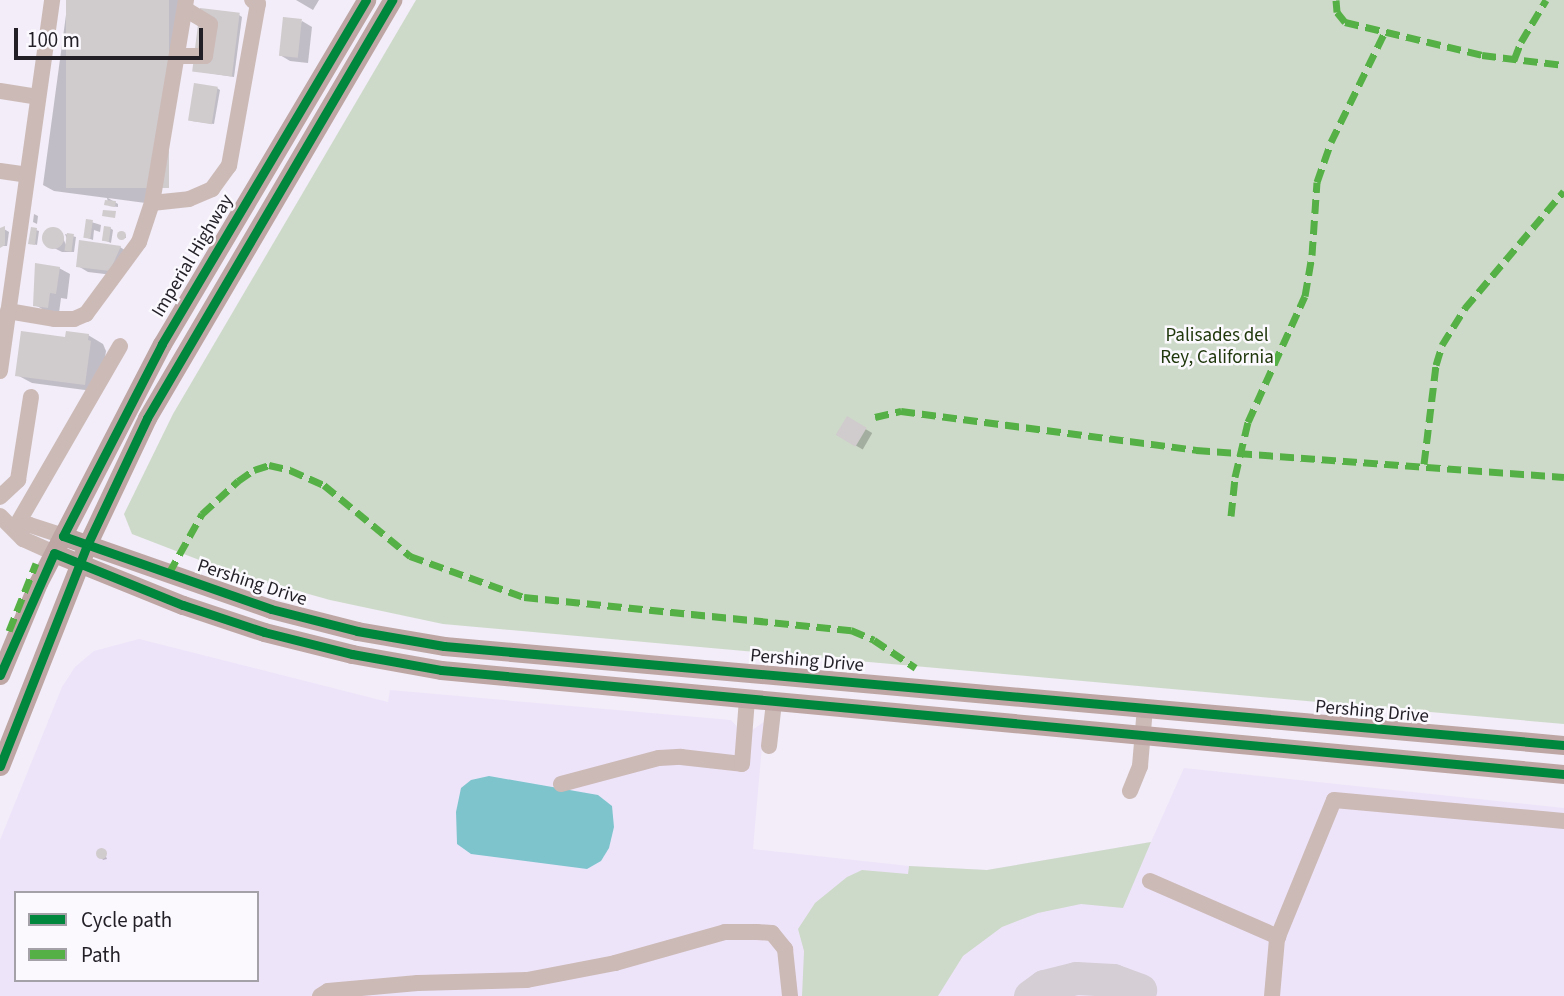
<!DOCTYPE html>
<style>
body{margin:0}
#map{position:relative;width:1564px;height:996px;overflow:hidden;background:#f2edf8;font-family:"Source Sans 3",sans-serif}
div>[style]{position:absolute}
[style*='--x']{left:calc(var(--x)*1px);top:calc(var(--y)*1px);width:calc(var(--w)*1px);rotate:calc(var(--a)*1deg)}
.built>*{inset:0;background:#eee4fa}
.green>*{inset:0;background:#cedac9}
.water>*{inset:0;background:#7ec4cd}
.shadow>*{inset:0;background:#0003;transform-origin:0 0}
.taxiway>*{height:33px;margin:-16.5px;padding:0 16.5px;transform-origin:16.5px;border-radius:16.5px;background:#d5ced5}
.building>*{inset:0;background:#d0cbcd;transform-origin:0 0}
.round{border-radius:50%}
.minor>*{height:16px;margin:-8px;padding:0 8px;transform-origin:8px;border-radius:8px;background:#ccbab7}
.major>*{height:19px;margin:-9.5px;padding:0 9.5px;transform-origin:9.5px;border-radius:9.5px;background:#bda6a4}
.quiet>*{height:7px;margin-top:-3.5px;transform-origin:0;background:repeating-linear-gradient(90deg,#55b145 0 14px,transparent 0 21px)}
.cycleway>*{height:9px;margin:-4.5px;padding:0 4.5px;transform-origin:4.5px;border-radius:4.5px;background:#00873e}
span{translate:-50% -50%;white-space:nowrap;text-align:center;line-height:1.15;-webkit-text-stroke:5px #fbf9fe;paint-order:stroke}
.street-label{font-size:19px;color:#221f27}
.park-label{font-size:19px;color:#20380c}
.legend{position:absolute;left:14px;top:891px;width:245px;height:91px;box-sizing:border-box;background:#fbf9fe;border:2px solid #a4a2a8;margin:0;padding:9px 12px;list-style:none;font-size:21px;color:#221f27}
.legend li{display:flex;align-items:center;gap:14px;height:35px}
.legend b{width:35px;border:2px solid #a4a2a8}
.scale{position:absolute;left:14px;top:28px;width:189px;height:32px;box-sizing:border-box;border:4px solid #221f27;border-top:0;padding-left:9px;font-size:21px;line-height:24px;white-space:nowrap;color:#221f27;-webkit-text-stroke:5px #fbf9fe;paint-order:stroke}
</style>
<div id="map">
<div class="built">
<div style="clip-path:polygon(evenodd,139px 639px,388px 702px,390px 690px,731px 720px,739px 729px,752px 730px,764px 722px,753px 849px,909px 866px,987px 870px,1151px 842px,1184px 768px,1564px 808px,1564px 996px,0 996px,0 840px,62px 687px,75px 667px,94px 651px,139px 639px,16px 893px,257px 893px,257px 980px,16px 980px,16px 893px)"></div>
</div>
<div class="green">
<div style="clip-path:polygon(416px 0,1564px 0,1564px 724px,443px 624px,330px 600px,233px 573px,132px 534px,124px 514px,173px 414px)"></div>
<div style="clip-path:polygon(1151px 842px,1123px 908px,1081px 904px,1038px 913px,1002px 927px,963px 956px,938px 996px,802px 996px,804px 951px,798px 929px,815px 903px,847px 877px,862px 870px,908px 874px,909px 866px,987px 870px)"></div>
</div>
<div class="water">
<div style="clip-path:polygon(489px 776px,598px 795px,612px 806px,614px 827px,609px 848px,601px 861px,587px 869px,471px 854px,457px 844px,456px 812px,461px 788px,471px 780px)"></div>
</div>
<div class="shadow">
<div style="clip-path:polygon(68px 0,180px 0,153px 204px,108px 198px,118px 204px,118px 207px,109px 206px,107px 198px,54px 191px,43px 185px)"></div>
<div style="clip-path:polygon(296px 0,319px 0,313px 10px)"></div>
<div style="clip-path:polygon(239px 15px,242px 17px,234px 77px,196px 71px)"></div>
<div style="clip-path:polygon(302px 21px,312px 27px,308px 63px,290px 61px,280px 55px)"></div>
<div style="clip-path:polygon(217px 88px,220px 90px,214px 124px,192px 121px)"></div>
<div style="clip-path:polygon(34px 214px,38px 216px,37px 224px,33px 222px)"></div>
<div style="clip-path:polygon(88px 221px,101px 225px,100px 232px,94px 230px,93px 240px,85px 237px)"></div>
<div style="clip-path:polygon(52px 228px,60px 231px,66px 245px,69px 244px,65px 234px,76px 237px,74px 252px,62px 252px,46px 244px,43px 239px,46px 231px)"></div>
<div style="clip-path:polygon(110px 228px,113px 230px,111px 243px,104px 240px)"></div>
<div style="clip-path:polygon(4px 229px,9px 232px,7px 246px,2px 246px)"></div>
<div style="clip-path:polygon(36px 230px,39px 231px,37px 245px,33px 244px)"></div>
<div style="clip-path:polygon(123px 233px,126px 235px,126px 238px,120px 238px,119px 234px)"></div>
<div style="clip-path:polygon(120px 247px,131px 254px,121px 276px,88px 272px,78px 266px)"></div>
<div style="clip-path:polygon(37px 265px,59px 268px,70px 274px,67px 299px,61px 298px,59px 313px,46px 311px,35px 305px)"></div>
<div style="clip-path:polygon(88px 335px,103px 344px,106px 351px,100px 392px,32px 383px,17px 375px,67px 339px)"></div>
<div style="left:848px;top:419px;width:28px;height:19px;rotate:30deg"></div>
<div style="clip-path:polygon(103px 850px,107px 859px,103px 860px,97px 851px)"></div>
</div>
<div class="taxiway">
<div style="--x:1030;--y:996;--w:17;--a:-36"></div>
<div style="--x:1044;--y:986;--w:33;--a:-14"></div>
<div style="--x:1076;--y:978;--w:37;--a:3"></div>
<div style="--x:1113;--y:980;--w:29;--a:20"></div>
</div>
<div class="building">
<div style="left:66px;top:0;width:103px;height:188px"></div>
<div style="left:200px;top:8px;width:40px;height:64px;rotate:7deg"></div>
<div style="left:283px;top:17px;width:19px;height:39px;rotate:6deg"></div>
<div style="left:194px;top:83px;width:24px;height:38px;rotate:9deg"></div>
<div style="clip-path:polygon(105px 200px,116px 201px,115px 207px,104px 205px)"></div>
<div style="clip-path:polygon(103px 210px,116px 211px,115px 218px,102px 216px)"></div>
<div style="left:86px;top:219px;width:7px;height:19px;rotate:8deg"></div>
<div style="clip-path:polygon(5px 226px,5px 245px,0 248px,0 228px)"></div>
<div style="left:104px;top:226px;width:7px;height:15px;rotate:8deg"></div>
<div class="round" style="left:42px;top:227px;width:22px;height:22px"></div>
<div style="clip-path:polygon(31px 227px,37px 228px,35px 245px,28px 244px)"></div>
<div class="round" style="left:116.5px;top:230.5px;width:9px;height:9px"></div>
<div style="left:67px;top:233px;width:7px;height:18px;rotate:8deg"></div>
<div style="clip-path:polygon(79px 240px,121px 246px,110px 271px,76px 267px)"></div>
<div style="clip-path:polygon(35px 263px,60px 267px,56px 294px,50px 293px,48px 308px,33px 306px)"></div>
<div style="clip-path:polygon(21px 331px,65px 337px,66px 331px,89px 334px,88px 340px,91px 341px,85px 385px,15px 376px)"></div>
<div style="left:847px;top:416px;width:23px;height:22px;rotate:31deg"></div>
<div class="round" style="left:95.5px;top:847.5px;width:11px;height:11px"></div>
</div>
<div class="minor">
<div style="--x:177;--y:56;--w:28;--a:0"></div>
<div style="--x:205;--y:56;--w:32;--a:-81"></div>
<div style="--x:210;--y:24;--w:29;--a:-149"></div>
<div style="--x:0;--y:91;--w:38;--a:9"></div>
<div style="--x:0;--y:171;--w:27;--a:8"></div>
<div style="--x:152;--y:203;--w:37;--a:-6"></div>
<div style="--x:189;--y:199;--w:25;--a:-23"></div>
<div style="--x:212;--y:189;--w:29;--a:-54"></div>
<div style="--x:229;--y:166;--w:165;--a:-79.9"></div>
<div style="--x:258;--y:4;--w:7;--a:-146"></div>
<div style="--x:8;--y:311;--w:48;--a:9.7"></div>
<div style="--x:55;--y:319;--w:19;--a:0"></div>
<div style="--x:74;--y:319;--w:13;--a:-23"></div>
<div style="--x:86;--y:314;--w:89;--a:-53.6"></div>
<div style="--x:139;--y:242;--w:41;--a:-71.6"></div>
<div style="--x:152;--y:203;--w:206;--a:-80.5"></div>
<div style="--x:0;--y:371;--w:375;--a:-82"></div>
<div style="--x:0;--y:497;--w:25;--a:-43"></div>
<div style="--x:18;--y:480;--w:84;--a:-81.1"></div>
<div style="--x:0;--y:516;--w:33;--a:45"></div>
<div style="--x:23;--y:539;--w:34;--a:24"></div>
<div style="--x:15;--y:528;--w:210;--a:-60"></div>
<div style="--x:15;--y:528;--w:15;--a:-11"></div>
<div style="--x:30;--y:525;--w:35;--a:18"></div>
<div style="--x:769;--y:746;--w:44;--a:-83.5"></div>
<div style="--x:561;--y:784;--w:101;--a:-14.9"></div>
<div style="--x:659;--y:758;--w:22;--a:-3"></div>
<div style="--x:681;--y:757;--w:61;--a:6.5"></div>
<div style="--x:742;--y:764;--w:65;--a:-85.6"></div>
<div style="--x:1130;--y:791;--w:27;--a:-68"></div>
<div style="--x:1140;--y:766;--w:58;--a:-85.1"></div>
<div style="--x:1150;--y:881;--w:140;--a:23.6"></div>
<div style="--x:320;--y:996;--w:9;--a:-32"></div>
<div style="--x:328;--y:991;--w:90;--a:-5.1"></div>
<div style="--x:418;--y:983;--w:109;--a:-1.6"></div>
<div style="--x:527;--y:980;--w:90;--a:-10.9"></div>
<div style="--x:615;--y:963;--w:114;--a:-15.7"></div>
<div style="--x:725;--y:932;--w:32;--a:0"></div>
<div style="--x:757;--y:932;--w:15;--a:4"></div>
<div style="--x:772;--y:933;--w:21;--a:51"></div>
<div style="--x:785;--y:949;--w:47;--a:83.9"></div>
<div style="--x:1272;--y:996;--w:57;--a:-85"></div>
<div style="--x:1277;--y:939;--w:150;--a:-67.7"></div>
<div style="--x:1334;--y:800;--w:231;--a:5.2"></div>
</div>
<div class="major">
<div style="--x:63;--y:536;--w:220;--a:19.3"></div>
<div style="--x:271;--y:609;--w:89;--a:14.3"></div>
<div style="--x:357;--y:631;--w:88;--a:9.8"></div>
<div style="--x:444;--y:646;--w:1124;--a:5.05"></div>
<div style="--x:54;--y:553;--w:139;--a:22"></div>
<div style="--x:183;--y:605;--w:85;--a:18.4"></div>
<div style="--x:264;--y:632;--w:91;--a:14"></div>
<div style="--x:352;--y:654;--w:90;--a:10.2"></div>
<div style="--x:441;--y:670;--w:1128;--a:5.29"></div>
<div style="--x:0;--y:675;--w:100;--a:-67.6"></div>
<div style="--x:38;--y:583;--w:269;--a:-62.6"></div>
<div style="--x:162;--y:344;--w:400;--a:-59.3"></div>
<div style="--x:0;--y:766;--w:240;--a:-68.5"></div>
<div style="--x:88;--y:543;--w:138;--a:-64.7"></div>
<div style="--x:147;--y:418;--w:485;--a:-59.6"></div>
</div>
<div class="quiet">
<div style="--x:1336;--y:0;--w:12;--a:85"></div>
<div style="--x:1337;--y:12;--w:13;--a:51"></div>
<div style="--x:1345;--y:22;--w:141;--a:13.5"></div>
<div style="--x:1482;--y:55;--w:83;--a:7"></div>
<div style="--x:1514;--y:60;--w:19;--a:-69"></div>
<div style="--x:1521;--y:42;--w:49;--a:-59.2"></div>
<div style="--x:875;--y:417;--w:27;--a:-13"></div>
<div style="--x:901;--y:411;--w:298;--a:7.5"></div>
<div style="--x:1196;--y:450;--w:369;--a:4.2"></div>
<div style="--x:1424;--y:464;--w:100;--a:-83.1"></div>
<div style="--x:1436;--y:365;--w:21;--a:-73"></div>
<div style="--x:1442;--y:345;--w:44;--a:-58.1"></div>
<div style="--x:1465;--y:308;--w:153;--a:-49.8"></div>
<div style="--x:1231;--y:516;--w:39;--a:-84"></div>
<div style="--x:1235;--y:477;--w:57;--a:-76.7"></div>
<div style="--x:1248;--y:422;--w:138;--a:-65.7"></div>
<div style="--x:1305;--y:296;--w:42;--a:-80.3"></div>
<div style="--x:1312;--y:255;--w:73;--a:-86.1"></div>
<div style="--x:1317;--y:182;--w:42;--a:-70.7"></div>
<div style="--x:1331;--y:142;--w:123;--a:-63.9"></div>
<div style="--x:169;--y:573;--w:68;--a:-60.8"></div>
<div style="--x:202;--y:514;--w:49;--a:-42.5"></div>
<div style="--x:238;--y:481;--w:19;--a:-35"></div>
<div style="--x:254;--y:470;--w:16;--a:-18"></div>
<div style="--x:269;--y:465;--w:22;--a:13"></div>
<div style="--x:290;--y:470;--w:37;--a:24"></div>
<div style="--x:324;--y:485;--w:112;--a:39.5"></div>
<div style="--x:410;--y:556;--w:121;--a:19.8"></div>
<div style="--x:524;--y:597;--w:329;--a:5.8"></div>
<div style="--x:851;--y:630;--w:25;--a:23"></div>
<div style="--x:874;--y:640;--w:50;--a:33.7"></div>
<div style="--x:9;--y:631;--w:73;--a:-68.3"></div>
</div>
<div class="cycleway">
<div style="--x:366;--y:0;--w:400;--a:120.7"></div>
<div style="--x:162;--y:344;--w:216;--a:117.3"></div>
<div style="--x:63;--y:536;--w:220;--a:19.3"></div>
<div style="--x:271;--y:609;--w:89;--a:14.3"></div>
<div style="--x:357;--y:631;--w:88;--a:9.8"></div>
<div style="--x:444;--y:646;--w:1124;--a:5.05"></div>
<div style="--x:0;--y:675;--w:133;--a:-66.1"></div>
<div style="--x:54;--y:553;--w:139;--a:22"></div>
<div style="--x:183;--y:605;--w:85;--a:18.4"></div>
<div style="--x:264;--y:632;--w:91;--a:14"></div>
<div style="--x:352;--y:654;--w:90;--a:10.2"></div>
<div style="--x:441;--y:670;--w:1128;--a:5.29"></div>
<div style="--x:0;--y:766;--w:240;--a:-68.5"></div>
<div style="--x:88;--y:543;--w:138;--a:-64.7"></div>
<div style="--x:147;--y:418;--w:485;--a:-59.6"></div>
</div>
<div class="street-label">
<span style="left:193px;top:256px;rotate:-59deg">Imperial Highway</span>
<span style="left:252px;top:583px;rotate:18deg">Pershing Drive</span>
<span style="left:807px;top:661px;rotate:5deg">Pershing Drive</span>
<span style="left:1372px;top:712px;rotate:5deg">Pershing Drive</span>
</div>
<div class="park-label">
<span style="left:1217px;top:347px">Palisades del<br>Rey, California</span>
</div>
<ul class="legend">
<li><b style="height:9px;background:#00873e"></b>Cycle path</li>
<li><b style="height:9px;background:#55b145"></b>Path</li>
</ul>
<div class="scale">100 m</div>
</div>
